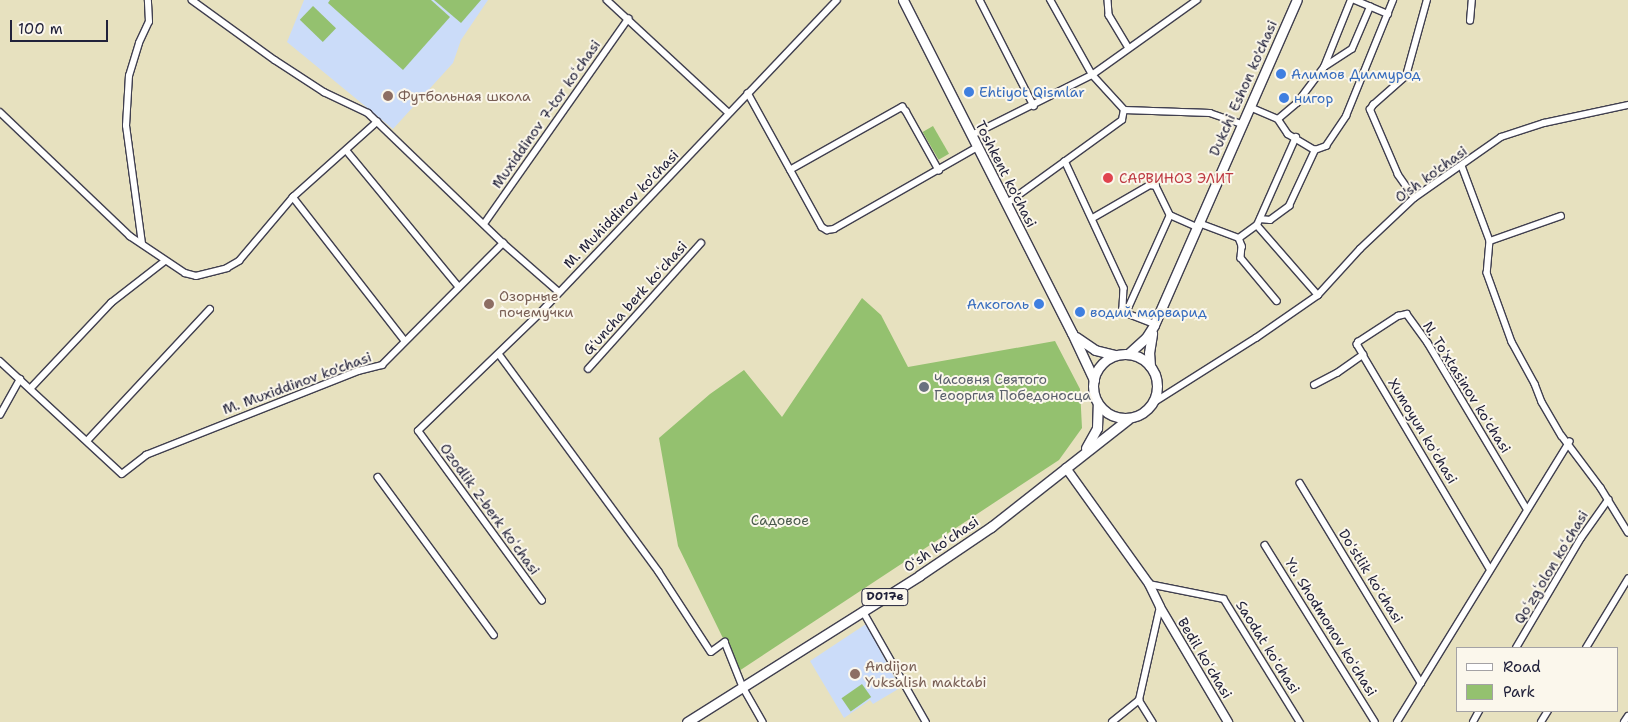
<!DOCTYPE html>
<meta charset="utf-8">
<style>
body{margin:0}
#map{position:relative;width:1628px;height:722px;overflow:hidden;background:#e7e1bf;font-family:"Shantell Sans",sans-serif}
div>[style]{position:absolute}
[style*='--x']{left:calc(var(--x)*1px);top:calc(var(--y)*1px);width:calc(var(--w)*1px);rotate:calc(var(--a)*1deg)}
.built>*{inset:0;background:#cbdcf9}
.green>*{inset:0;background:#94c16f;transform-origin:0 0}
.roads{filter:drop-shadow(1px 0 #403f4f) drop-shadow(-1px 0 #403f4f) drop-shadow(0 1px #403f4f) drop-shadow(0 -1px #403f4f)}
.street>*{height:5.5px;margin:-2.75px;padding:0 2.75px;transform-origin:2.75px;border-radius:2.75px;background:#fff}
.secondary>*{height:8px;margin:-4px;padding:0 4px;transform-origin:4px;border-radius:4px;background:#fff}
.primary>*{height:9px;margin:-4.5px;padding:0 4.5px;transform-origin:4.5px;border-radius:4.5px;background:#fff}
.primary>.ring{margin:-4.5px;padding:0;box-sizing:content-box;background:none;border:9px solid #fff;border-radius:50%}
.dots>*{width:14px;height:14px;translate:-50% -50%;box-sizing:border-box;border:2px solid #fbf7ec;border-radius:50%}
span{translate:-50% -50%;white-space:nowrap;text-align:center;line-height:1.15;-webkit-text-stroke:4px #fbf7ec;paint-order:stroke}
.shield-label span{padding:1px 4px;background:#fbf7ec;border:1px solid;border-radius:4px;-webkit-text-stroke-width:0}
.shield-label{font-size:12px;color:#22223b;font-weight:700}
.shop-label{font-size:14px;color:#366cbe}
.left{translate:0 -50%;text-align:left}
.right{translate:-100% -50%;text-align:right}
.street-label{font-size:14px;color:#22223b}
.education-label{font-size:14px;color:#785e54}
.health-label{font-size:14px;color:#be3a42}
.worship-label{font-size:14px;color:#5b616d}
.park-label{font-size:14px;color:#4a5a4d}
.legend{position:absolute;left:1456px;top:647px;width:162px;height:65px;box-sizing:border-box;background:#fbf7ec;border:1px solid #a4a2a5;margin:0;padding:6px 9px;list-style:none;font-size:15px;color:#22223b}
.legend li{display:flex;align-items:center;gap:10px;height:25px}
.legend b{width:25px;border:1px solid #a4a2a5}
.scale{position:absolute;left:10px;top:20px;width:98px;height:22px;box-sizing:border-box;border:2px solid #22223b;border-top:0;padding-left:6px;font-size:15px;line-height:18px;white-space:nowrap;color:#22223b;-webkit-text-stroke:4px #fbf7ec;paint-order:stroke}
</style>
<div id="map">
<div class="built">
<div style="clip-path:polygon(304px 0,488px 0,461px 40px,453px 63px,393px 129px,287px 42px)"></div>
<div style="clip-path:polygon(866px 624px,900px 688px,873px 704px,870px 700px,844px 718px,810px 661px)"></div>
</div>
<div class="green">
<div style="clip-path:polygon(330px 0,431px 0,450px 17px,403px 70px,328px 3px)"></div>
<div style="clip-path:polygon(434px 0,481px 0,461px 23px)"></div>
<div style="left:313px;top:6px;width:32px;height:19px;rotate:44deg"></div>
<div style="left:933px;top:126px;width:32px;height:12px;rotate:60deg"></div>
<div style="clip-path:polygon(862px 298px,881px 315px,908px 367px,1055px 341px,1080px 389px,1082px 428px,1059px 460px,739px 671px,678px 546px,659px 438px,710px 394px,744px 370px,782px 417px)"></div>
<div style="left:862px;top:684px;width:16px;height:25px;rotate:55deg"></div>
</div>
<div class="roads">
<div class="street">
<div style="--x:192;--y:0;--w:102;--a:35.9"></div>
<div style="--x:275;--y:60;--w:59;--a:33.1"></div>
<div style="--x:324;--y:92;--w:49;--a:25.5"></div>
<div style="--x:368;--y:113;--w:187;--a:43.9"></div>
<div style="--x:503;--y:243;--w:74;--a:41.2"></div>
<div style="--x:607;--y:0;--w:166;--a:42.8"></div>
<div style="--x:980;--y:0;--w:119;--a:63"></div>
<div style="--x:1108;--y:0;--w:15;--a:86"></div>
<div style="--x:1109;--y:15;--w:37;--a:59"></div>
<div style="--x:1355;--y:0;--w:36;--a:23"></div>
<div style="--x:1470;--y:21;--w:21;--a:-85"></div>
<div style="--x:1324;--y:67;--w:33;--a:-33"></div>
<div style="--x:1352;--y:49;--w:46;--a:-66.8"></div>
<div style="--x:748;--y:93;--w:153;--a:61.1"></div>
<div style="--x:822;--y:227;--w:6;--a:31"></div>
<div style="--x:827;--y:230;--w:7;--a:-8"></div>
<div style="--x:834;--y:229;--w:166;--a:-29.7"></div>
<div style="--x:1250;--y:107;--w:30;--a:23"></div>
<div style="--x:1278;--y:119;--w:18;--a:56"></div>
<div style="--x:1288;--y:134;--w:31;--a:31"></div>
<div style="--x:1315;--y:150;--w:12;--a:-20"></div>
<div style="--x:1326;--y:146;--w:36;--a:-56"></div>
<div style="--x:1346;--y:116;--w:125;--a:-67.9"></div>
<div style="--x:1124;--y:110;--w:86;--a:2"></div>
<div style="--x:1210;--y:113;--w:34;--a:19"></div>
<div style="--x:0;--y:112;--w:180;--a:43.6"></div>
<div style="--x:130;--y:236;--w:66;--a:33.9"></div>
<div style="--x:185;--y:273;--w:11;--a:15"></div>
<div style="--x:196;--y:276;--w:32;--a:-14"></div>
<div style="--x:227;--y:268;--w:14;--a:-30"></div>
<div style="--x:239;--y:261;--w:84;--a:-49.8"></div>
<div style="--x:293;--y:197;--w:113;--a:-41.8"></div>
<div style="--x:1278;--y:119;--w:25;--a:-40"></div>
<div style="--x:1297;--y:103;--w:45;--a:-53.1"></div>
<div style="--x:1324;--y:67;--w:72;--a:-68.1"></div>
<div style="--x:972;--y:135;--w:134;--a:-26.6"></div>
<div style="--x:1092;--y:75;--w:129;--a:-35.5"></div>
<div style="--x:347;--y:151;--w:176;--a:50.5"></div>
<div style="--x:1065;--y:161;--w:140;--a:65.1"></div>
<div style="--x:1124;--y:288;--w:20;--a:93"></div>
<div style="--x:1123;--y:308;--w:6;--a:59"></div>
<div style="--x:1126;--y:313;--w:30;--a:21"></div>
<div style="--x:1462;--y:166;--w:80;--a:69.5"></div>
<div style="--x:1490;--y:241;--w:32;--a:95"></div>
<div style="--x:1487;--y:273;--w:73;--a:70.1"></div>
<div style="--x:1512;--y:342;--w:48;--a:61.3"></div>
<div style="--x:1535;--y:384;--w:19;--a:69"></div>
<div style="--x:1542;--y:402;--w:39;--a:60"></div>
<div style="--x:1562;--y:436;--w:65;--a:53.1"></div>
<div style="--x:1601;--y:488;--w:52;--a:58.5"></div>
<div style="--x:790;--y:170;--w:129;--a:-29.4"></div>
<div style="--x:902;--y:107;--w:6;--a:45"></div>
<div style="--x:906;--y:111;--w:68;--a:60.8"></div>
<div style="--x:293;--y:197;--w:182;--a:52.1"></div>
<div style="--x:1414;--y:198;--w:28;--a:-125"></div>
<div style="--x:1398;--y:175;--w:71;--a:-113.3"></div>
<div style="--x:1370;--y:110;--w:6;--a:-59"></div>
<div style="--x:1373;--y:105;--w:44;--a:-41.3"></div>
<div style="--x:1406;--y:76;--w:79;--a:-74.6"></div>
<div style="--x:1006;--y:204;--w:143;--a:-35.9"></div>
<div style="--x:1122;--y:120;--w:10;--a:-79"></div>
<div style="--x:1124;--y:110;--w:47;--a:-132.4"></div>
<div style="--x:1092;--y:75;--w:86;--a:-119.2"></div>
<div style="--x:1093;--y:218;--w:66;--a:-30.1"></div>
<div style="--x:1150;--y:185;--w:6;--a:9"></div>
<div style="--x:1156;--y:186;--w:32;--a:64"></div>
<div style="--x:1170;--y:215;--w:30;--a:24"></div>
<div style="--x:1260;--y:219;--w:10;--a:6"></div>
<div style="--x:1270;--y:220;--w:24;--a:-36"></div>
<div style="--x:1289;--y:206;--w:62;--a:-65.1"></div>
<div style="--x:1199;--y:223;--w:43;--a:20.6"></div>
<div style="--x:1239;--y:238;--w:22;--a:-36"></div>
<div style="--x:1257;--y:225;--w:96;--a:-66.1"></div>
<div style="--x:484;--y:224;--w:251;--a:-54.9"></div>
<div style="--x:1257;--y:225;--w:93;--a:48.9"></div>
<div style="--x:1239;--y:238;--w:9;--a:69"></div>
<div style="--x:1242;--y:246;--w:12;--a:95"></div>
<div style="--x:1241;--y:258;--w:56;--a:50.1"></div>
<div style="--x:1490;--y:241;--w:75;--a:-19.4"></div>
<div style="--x:142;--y:244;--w:119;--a:-97.7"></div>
<div style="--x:126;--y:126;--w:50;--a:-86.6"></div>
<div style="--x:129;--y:76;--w:34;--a:-73"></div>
<div style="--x:139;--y:43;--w:23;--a:-65"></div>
<div style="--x:149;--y:22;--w:22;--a:-93"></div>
<div style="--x:1126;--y:313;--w:107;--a:-65.8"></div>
<div style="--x:499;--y:354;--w:270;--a:53.7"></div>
<div style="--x:659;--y:572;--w:95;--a:57"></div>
<div style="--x:711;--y:652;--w:17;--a:-36"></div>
<div style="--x:725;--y:642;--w:48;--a:68.2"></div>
<div style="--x:743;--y:687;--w:40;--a:60.3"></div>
<div style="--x:1363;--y:355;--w:12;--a:-121"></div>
<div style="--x:1357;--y:345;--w:3;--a:-72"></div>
<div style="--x:1358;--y:342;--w:48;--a:-33"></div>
<div style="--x:1398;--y:316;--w:9;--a:-13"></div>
<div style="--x:1407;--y:314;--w:36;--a:54"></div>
<div style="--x:1428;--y:343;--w:193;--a:59.2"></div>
<div style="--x:0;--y:361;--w:166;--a:42.8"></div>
<div style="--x:122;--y:474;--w:31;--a:-38"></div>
<div style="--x:146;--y:455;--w:228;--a:-21.6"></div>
<div style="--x:358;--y:371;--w:25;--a:-14"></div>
<div style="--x:382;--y:365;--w:172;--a:-45.2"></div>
<div style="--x:588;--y:369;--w:169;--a:-48.1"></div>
<div style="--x:1314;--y:385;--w:26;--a:-28"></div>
<div style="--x:1337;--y:373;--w:32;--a:-35"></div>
<div style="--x:1363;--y:355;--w:249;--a:59.3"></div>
<div style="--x:31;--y:388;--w:117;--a:-46.7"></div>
<div style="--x:111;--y:303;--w:68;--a:-37.9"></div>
<div style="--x:1153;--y:403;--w:122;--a:-32.3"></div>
<div style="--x:1256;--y:338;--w:75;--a:-34.7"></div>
<div style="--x:1318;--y:295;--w:62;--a:-47.6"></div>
<div style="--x:1360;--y:249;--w:74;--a:-43.4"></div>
<div style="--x:1414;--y:198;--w:106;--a:-35"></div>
<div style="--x:1501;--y:137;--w:45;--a:-18"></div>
<div style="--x:1544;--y:123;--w:86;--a:-12.1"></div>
<div style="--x:0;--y:415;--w:41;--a:-60.9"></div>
<div style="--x:87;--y:441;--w:180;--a:-47"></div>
<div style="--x:378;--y:477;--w:196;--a:53.7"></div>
<div style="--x:1300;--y:483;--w:234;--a:58.8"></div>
<div style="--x:1265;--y:545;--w:208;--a:58.1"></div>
<div style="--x:1149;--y:584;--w:76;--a:11.3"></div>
<div style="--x:1224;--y:599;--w:145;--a:58.3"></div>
<div style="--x:542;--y:601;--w:210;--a:-126.1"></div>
<div style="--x:418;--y:431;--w:170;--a:-44"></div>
<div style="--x:540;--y:313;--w:431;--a:-46.5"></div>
<div style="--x:863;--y:611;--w:128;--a:60.4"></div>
<div style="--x:1516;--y:648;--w:128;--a:-59.4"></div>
<div style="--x:1581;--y:538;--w:47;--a:-54.6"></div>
<div style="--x:1586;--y:648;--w:81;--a:-58.7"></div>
<div style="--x:1139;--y:700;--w:26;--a:58"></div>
<div style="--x:1112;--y:722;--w:35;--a:-39"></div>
<div style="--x:1139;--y:700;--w:95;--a:-77.3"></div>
<div style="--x:1397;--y:722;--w:329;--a:-58.4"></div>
<div style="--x:1473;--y:722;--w:13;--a:-61"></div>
<div style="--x:1541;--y:722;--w:13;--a:-58"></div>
<div style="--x:1624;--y:722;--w:7;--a:-56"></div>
</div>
<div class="secondary">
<div style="--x:1066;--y:468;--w:143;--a:54.4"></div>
<div style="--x:1149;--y:584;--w:25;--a:64"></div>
<div style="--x:1160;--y:607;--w:134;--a:59.4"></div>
</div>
<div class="primary">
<div style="--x:903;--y:0;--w:373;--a:63.1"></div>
<div style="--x:1072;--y:333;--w:52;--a:64.9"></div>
<div style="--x:1076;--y:337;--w:23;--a:34"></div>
<div style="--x:1095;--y:350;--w:21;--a:14"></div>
<div class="ring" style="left:1093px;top:354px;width:55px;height:55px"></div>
<div style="--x:1128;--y:354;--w:24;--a:-42"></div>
<div style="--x:1146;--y:338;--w:15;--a:-58"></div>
<div style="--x:1154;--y:325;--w:355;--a:-66.3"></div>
<div style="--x:1150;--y:366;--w:13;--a:-94"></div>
<div style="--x:1149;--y:353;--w:20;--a:-81"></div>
<div style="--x:1086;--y:448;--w:23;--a:-61"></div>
<div style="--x:1097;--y:428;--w:24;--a:-88"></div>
<div style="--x:687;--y:722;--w:275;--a:-32.2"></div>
<div style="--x:920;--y:575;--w:86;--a:-34.1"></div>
<div style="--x:991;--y:527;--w:174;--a:-38.2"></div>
</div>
</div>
<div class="dots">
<div style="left:1281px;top:74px;background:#3f7fe0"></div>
<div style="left:969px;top:92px;background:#3f7fe0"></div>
<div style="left:388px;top:96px;background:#8d6e63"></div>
<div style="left:1284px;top:98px;background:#3f7fe0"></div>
<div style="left:1108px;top:178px;background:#e0444e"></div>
<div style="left:489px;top:304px;background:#8d6e63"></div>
<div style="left:1039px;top:304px;background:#3f7fe0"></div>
<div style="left:1080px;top:312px;background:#3f7fe0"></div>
<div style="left:924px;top:387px;background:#6b7280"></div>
<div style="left:855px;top:674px;background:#8d6e63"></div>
</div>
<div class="shield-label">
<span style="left:885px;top:597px">D017e</span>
</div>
<div class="shop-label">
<span class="left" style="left:1291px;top:74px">Алимов Дилмурод</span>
<span class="left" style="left:979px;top:92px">Ehtiyot Qismlar</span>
<span class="left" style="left:1294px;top:98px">нигор</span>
<span class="right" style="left:1029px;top:304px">Алкоголь</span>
<span class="left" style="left:1090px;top:312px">водий марварид</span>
</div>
<div class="street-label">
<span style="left:1243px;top:88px;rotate:-66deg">Dukchi Eshon ko'chasi</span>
<span style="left:546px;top:114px;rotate:-55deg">Muxiddinov 7-tor koʻchasi</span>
<span style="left:1006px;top:174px;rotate:63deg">Toshkent ko'chasi</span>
<span style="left:1431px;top:174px;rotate:-36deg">O'sh ko'chasi</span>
<span style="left:621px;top:209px;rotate:-46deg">M. Muhiddinov ko'chasi</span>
<span style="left:635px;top:298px;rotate:-48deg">Gʻuncha berk koʻchasi</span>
<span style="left:297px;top:383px;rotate:-20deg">M. Muxiddinov ko'chasi</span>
<span style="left:1467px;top:387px;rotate:58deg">N. Toʻxtasinov koʻchasi</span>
<span style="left:1423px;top:431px;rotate:59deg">Xumoyun koʻchasi</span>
<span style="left:490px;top:509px;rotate:54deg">Ozodlik 2-berk koʻchasi</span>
<span style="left:941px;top:544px;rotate:-34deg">Oʻsh koʻchasi</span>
<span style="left:1551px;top:567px;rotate:-59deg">Qoʻzgʻolon koʻchasi</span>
<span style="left:1371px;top:576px;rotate:58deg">Doʻstlik koʻchasi</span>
<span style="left:1331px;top:627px;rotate:58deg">Yu. Shodmonov koʻchasi</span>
<span style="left:1268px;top:647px;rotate:58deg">Saodat koʻchasi</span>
<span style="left:1205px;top:658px;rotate:59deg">Bedil koʻchasi</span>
</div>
<div class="education-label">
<span class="left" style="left:398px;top:96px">Футбольная школа</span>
<span class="left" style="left:499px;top:304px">Озорные<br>почемучки</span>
<span class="left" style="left:865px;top:674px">Andijon<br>Yuksalish maktabi</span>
</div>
<div class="health-label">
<span class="left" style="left:1119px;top:178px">САРВИНОЗ ЭЛИТ</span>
</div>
<div class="worship-label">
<span class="left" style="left:934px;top:387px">Часовня Святого<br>Геооргия Победоносца</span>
</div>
<div class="park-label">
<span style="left:780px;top:520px">Садовое</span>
</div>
<ul class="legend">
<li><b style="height:6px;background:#fff"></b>Road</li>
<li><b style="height:14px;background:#94c16f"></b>Park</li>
</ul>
<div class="scale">100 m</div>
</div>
